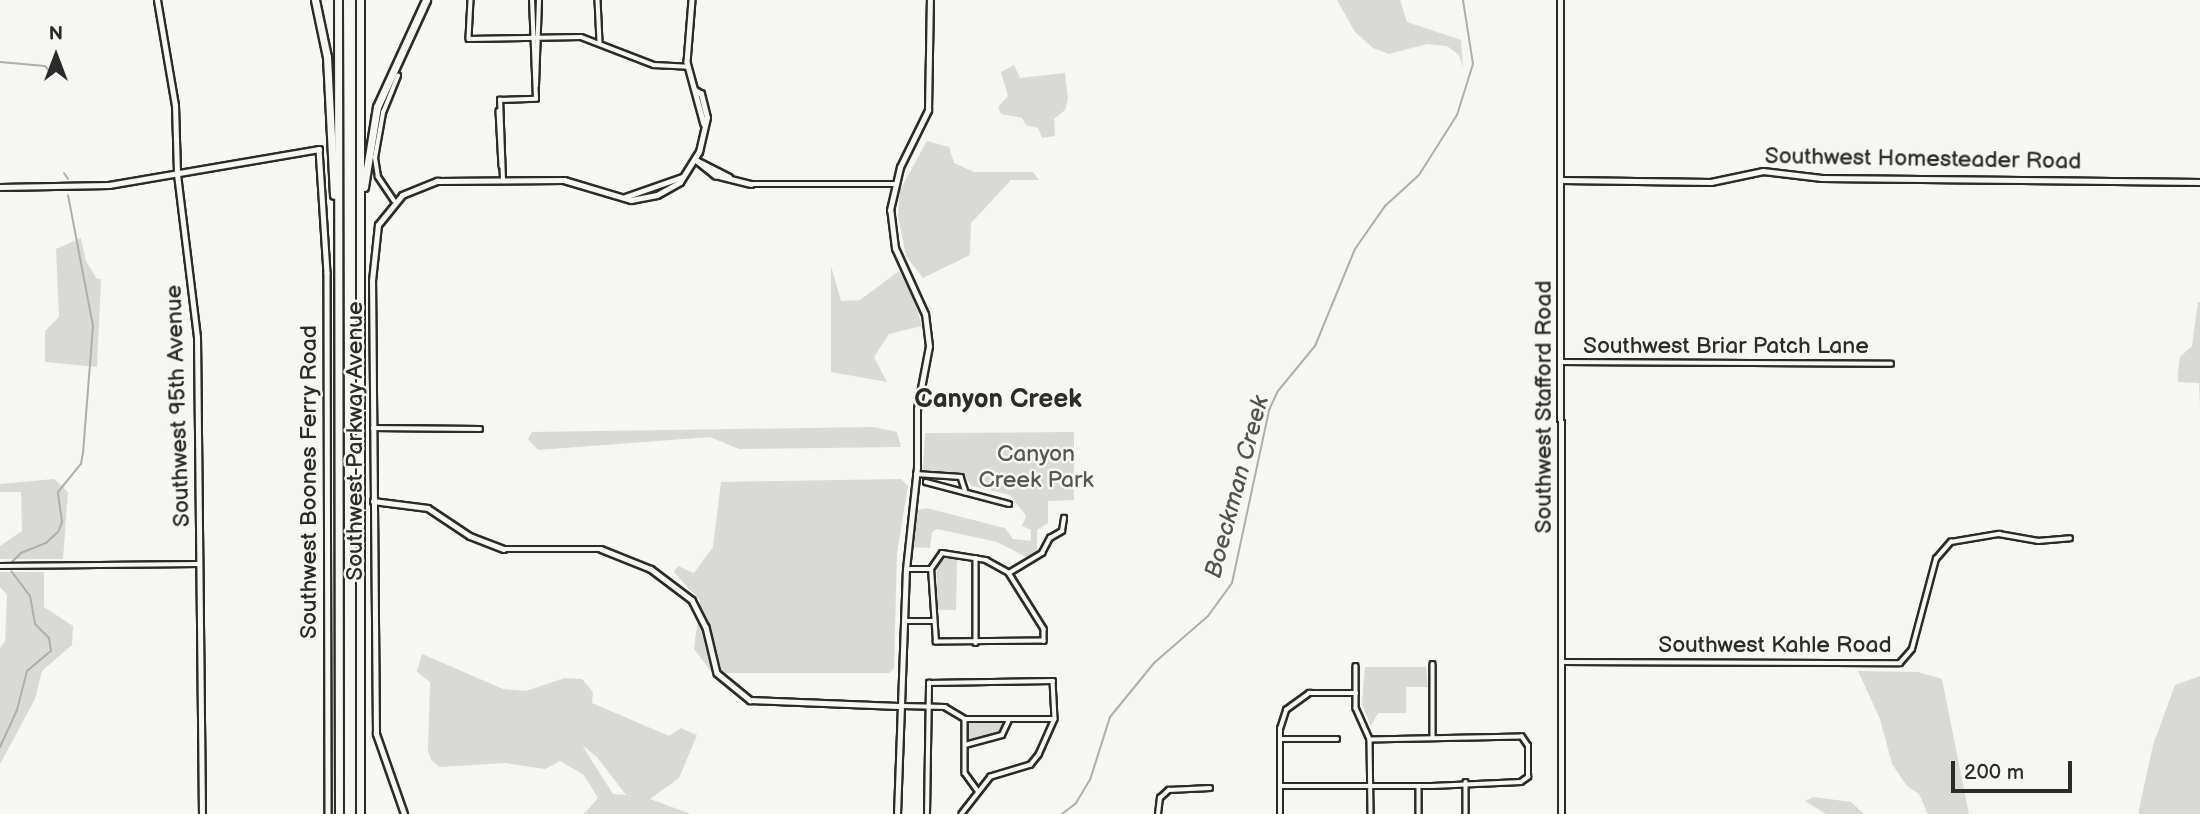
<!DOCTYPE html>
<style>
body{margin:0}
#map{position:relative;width:2200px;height:814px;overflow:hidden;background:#f6f6f2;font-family:"Balsamiq Sans",sans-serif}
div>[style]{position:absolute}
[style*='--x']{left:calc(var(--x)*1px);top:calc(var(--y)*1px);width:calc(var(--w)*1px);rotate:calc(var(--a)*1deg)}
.green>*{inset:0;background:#d9d9d5;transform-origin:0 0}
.stream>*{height:2px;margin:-1px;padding:0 1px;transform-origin:1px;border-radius:1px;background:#aeaeab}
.roads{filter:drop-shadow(2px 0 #2b2b2b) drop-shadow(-2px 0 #2b2b2b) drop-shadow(0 2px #2b2b2b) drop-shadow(0 -2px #2b2b2b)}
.minor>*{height:3.5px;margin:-1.75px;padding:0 1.75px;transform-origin:1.75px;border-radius:1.75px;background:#f6f6f2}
.tertiary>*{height:4.5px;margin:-2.25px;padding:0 2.25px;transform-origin:2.25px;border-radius:2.25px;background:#f6f6f2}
.secondary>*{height:5px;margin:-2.5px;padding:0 2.5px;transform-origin:2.5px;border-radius:2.5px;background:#f6f6f2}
.primary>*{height:5px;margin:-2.5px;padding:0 2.5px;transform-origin:2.5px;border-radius:2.5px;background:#f6f6f2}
.motorway>*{height:7px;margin:-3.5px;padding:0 3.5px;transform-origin:3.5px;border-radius:3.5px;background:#f6f6f2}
span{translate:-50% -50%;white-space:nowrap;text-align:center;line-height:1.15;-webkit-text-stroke:5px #f6f6f2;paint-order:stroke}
.street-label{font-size:23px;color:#2b2b2b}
.park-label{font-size:23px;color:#565656}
.water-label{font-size:24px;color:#525251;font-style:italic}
.quarter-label{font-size:26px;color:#2b2b2b;font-weight:700}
.north{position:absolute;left:21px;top:21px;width:70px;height:70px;-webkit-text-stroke:5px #f6f6f2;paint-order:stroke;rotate:0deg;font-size:19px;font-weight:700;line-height:28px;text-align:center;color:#2b2b2b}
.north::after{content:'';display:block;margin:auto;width:24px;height:32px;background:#2b2b2b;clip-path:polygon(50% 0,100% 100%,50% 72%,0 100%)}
.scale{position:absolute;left:1951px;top:761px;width:121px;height:32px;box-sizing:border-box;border:4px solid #2b2b2b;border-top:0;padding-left:9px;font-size:21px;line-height:24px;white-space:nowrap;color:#2b2b2b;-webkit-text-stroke:5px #f6f6f2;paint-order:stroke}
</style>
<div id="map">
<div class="green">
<div style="clip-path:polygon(1337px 0,1400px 0,1407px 22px,1461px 40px,1463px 67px,1459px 55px,1447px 46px,1427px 44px,1389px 54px,1373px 48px,1355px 32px)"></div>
<div style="clip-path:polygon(1014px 65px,1020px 78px,1065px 73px,1068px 98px,1065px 110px,1054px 119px,1055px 136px,1042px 138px,1038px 128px,1026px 125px,1022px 118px,1001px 114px,998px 107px,1008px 96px,1001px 72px)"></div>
<div style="clip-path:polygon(927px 141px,949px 147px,954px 163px,974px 172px,1033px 172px,1039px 180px,1011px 180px,971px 223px,970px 255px,923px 278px,906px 256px,898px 216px,900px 190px)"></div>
<div style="clip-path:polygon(81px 238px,86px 261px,97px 279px,101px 279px,97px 367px,45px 362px,45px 331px,59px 317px,56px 249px)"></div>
<div style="clip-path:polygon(831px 266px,841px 301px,860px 300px,899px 271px,912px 294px,922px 326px,889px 334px,874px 357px,887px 382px,831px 372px)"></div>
<div style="clip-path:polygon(2198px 302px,2200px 302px,2200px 408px,2199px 383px,2178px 382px,2178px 373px,2180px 357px,2192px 346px)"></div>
<div style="clip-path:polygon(873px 427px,897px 432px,901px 447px,739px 449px,710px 437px,538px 450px,528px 439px,532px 432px)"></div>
<div style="clip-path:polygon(1074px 432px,1074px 500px,1048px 501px,1048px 523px,1037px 530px,1037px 554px,1026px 557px,997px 542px,937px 529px,932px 532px,930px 548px,914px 547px,918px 510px,926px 508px,1005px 528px,1013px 539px,1031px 541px,1031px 530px,1022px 526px,1026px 516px,1010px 495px,972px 486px,963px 475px,923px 471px,925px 433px)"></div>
<div style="clip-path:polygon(54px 479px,68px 492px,63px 559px,0 559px,0 546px,22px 531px,21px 492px,0 492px,0 484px)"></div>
<div style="clip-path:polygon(901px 479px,908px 486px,897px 553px,894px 668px,889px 673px,712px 673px,694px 649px,700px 601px,674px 572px,678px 566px,694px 573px,713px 547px,721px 482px)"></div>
<div style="left:957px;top:558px;width:52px;height:20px;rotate:91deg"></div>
<div style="clip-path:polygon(0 572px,44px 572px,44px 607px,73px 626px,72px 645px,42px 671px,35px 699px,0 764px,0 648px,5px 642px,7px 595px,0 587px)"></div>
<div style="clip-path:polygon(evenodd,422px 654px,503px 689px,526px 691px,565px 678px,582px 679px,593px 692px,592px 703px,669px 736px,681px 728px,697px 735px,679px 778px,650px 799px,691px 814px,584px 814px,598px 798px,584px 775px,560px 761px,545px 769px,505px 763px,440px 767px,431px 760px,428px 751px,430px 682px,417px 672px,422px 654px,582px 745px,597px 757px,626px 795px,613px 794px,582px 745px)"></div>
<div style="clip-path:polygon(1365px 667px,1426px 667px,1428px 687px,1406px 687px,1406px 713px,1378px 713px,1371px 726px,1362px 704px)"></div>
<div style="clip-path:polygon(1858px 671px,1918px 672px,1942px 679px,1969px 814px,1928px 814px,1919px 794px,1907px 786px,1892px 764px,1880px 719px)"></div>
<div style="clip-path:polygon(2200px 676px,2200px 814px,2138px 814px,2153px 745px,2175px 685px)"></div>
<div style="clip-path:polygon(970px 722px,1003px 722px,1005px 730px,970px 744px,966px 735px)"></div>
<div style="clip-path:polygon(1814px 797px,1851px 802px,1864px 814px,1826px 814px,1805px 801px)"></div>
</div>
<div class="stream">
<div style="--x:0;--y:62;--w:45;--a:5.1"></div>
<div style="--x:45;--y:66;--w:11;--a:49"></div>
<div style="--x:64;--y:173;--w:7;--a:56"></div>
<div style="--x:12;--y:562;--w:13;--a:-45"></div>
<div style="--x:21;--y:553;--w:27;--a:-22"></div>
<div style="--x:46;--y:543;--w:16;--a:-43"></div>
<div style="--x:58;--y:532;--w:11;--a:-68"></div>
<div style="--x:62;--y:522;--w:30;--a:-98"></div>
<div style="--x:58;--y:492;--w:36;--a:-51"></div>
<div style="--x:81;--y:464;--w:11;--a:-80"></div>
<div style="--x:83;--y:453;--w:127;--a:-85.5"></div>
<div style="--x:93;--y:326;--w:133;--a:-100.8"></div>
<div style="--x:0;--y:747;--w:41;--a:-65.3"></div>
<div style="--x:17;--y:710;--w:40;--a:-75.6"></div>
<div style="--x:27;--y:671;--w:31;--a:-40"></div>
<div style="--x:51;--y:651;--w:13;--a:-99"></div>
<div style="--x:49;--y:638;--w:20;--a:-135"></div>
<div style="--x:35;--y:624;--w:28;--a:-100"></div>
<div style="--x:30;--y:596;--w:31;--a:-127"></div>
<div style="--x:1062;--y:814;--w:18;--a:-38"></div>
<div style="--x:1076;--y:803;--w:27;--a:-59"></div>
<div style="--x:1090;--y:780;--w:66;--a:-72.4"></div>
<div style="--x:1110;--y:717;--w:70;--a:-50.8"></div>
<div style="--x:1154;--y:663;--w:72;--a:-41"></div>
<div style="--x:1208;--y:616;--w:41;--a:-54"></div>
<div style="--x:1232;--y:583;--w:177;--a:-77.9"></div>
<div style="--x:1269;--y:410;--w:21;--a:-65"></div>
<div style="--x:1278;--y:391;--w:58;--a:-50.6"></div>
<div style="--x:1315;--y:346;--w:105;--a:-67.6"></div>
<div style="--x:1355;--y:249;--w:52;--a:-55.1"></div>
<div style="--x:1385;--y:206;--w:46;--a:-42.4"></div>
<div style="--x:1419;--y:175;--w:71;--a:-57.7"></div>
<div style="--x:1457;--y:115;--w:53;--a:-72.6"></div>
<div style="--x:1473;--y:64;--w:65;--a:-98.9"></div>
</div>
<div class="roads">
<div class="minor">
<div style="--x:471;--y:0;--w:39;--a:93"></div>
<div style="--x:469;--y:39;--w:112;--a:-1"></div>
<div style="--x:581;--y:37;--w:78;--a:21"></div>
<div style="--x:654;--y:65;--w:34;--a:3"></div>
<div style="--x:598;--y:0;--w:42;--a:87.3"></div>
<div style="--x:536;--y:86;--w:86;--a:-88"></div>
<div style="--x:499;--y:111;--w:55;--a:86.9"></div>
<div style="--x:503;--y:180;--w:80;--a:-92.1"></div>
<div style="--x:500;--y:100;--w:36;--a:-2"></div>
<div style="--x:536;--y:99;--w:99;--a:-92.3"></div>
<div style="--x:394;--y:201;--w:29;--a:-124"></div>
<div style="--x:378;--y:177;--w:19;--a:-99"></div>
<div style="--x:375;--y:158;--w:46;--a:-79.9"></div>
<div style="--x:383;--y:113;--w:40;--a:-68"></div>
<div style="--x:1561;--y:362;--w:330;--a:0.3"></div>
<div style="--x:373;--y:428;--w:107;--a:0.5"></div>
<div style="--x:916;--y:474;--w:45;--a:3.8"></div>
<div style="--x:961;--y:477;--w:16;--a:72"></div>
<div style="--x:926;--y:482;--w:86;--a:14.8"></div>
<div style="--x:942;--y:553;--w:45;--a:9"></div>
<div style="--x:986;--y:560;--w:26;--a:29"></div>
<div style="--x:1009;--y:573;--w:66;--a:58"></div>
<div style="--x:1044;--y:629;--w:12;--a:90"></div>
<div style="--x:1044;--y:641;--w:108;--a:179.5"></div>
<div style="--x:936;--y:642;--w:73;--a:-93.9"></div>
<div style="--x:931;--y:569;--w:19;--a:-55"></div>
<div style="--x:976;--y:558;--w:85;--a:90"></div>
<div style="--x:0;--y:566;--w:198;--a:-0.6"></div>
<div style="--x:906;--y:569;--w:25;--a:0"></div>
<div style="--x:1009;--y:573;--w:39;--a:-31"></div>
<div style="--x:1042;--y:553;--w:17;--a:-62"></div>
<div style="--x:1050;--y:538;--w:14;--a:-30"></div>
<div style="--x:1062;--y:531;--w:13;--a:-81"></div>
<div style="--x:904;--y:621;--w:29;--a:0"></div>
<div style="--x:1561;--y:662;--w:339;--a:0.2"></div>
<div style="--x:1900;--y:663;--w:18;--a:-49"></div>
<div style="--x:1912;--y:649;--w:93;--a:-75.1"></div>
<div style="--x:1936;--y:559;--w:23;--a:-49"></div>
<div style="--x:1951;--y:542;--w:49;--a:-9.5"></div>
<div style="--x:1999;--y:534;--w:40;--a:10"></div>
<div style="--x:2038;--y:541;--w:32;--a:-5"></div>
<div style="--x:1433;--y:664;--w:74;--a:90"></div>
<div style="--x:1356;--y:666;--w:42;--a:90"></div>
<div style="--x:1356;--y:708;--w:35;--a:66"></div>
<div style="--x:1370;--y:740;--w:74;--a:89.2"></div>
<div style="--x:902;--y:706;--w:43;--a:1.3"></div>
<div style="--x:945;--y:707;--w:23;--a:31"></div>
<div style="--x:965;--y:719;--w:89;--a:0"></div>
<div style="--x:965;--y:719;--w:54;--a:90"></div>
<div style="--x:965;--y:773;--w:22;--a:54"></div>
<div style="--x:1280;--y:739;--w:57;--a:0"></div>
<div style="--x:965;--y:745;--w:38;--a:-15"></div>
<div style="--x:1002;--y:735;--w:17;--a:-65"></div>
<div style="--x:1466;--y:782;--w:32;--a:90"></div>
<div style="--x:1280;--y:786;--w:152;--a:0"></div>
<div style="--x:1432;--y:786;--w:89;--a:-2.6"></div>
<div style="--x:1521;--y:782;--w:9;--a:-36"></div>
<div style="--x:1528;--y:777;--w:31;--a:-90"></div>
<div style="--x:1528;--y:746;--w:11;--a:-124"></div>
<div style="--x:1522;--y:737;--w:152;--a:178.9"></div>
<div style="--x:1419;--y:786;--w:28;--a:90"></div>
<div style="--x:927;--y:814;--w:131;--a:-89.1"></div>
<div style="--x:929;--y:683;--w:124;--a:-0.9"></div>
<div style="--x:1053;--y:681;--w:38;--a:87"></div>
<div style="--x:1055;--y:719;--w:39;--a:114"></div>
<div style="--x:1039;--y:755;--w:13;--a:129"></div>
<div style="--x:1031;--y:765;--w:42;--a:163.3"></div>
<div style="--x:991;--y:777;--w:47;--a:128.1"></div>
<div style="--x:1158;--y:814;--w:16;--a:-83"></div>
<div style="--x:1160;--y:798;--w:12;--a:-42"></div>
<div style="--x:1169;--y:790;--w:41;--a:-2.8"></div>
<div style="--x:1280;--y:814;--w:85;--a:-90"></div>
<div style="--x:1280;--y:729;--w:20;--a:-72"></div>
<div style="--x:1286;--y:710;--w:29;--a:-36"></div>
<div style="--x:1309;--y:693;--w:47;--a:0"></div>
</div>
<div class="tertiary">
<div style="--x:692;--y:0;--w:62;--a:94.6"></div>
<div style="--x:687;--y:62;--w:64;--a:74.7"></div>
<div style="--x:695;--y:159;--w:26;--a:39"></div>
<div style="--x:715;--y:175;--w:37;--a:14"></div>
<div style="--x:751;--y:184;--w:143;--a:0"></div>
<div style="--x:696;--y:160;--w:37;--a:27"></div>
<div style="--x:1562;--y:180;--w:149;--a:0.8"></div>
<div style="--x:1711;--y:182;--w:53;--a:-11.9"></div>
<div style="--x:1763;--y:171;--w:59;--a:6.8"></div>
<div style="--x:1822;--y:178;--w:378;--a:0.6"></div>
<div style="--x:0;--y:187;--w:109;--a:-1.1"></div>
<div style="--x:109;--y:185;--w:213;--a:-9.7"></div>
<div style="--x:319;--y:149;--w:124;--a:86.3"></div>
<div style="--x:327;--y:273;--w:541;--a:89.89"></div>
<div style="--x:625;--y:197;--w:60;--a:-19.3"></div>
<div style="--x:373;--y:501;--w:55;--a:7.3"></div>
<div style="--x:428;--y:508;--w:50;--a:33.7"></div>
<div style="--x:470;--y:536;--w:36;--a:21"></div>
<div style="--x:504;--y:549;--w:97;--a:0"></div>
<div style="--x:601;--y:549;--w:54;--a:21.8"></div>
<div style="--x:651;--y:569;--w:51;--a:37.1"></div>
<div style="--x:692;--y:600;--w:30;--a:63"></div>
<div style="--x:706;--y:627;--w:47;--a:76.6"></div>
<div style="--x:717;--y:673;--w:43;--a:39.3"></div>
<div style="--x:750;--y:700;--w:148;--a:2.3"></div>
<div style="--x:404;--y:814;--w:85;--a:-109.3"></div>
<div style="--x:376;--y:734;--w:453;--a:-90.5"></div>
<div style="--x:372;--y:281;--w:56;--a:-83.9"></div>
<div style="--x:378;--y:225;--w:38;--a:-51"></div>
<div style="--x:402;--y:195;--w:38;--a:-22"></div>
<div style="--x:437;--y:181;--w:127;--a:-0.5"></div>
<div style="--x:564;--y:180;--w:70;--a:16.6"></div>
<div style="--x:631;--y:200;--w:26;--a:-11"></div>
<div style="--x:657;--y:195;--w:26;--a:-29"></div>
<div style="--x:680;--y:182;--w:36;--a:-58"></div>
<div style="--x:699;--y:152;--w:35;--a:-77"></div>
<div style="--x:707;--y:118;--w:25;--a:-104"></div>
<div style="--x:701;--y:94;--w:6;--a:-149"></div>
</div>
<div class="secondary">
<div style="--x:157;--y:0;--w:107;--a:80.3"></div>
<div style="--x:175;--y:105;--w:69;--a:88.3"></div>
<div style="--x:177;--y:174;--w:164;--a:83"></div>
<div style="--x:197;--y:337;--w:477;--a:89.4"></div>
<div style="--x:897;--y:814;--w:245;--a:-87.9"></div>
<div style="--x:906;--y:569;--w:103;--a:-83.8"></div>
<div style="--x:917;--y:467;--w:58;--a:-90"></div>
<div style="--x:917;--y:409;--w:64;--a:-79.2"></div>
<div style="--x:929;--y:346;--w:32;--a:-97"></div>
<div style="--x:925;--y:314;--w:72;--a:-114.4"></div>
<div style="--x:895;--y:248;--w:38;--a:-97"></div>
<div style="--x:890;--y:210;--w:44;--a:-76.9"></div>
<div style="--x:900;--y:167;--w:64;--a:-63.8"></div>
<div style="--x:928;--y:110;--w:110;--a:-89"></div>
</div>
<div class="primary">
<div style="--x:1560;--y:0;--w:814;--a:89.93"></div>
</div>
<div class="motorway">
<div style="--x:315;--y:0;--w:58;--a:78.1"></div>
<div style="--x:327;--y:57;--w:138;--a:87.1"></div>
<div style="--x:338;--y:0;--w:814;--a:89.93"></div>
<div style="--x:360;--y:0;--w:814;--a:90"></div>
<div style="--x:364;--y:187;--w:81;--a:-80.8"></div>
<div style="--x:377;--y:107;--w:118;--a:-65.4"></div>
</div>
</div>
<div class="street-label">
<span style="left:1923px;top:159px;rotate:1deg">Southwest Homesteader Road</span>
<span style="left:1726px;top:346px">Southwest Briar Patch Lane</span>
<span style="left:178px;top:406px;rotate:-92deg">Southwest 95th Avenue</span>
<span style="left:1544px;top:407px;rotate:-90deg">Southwest Stafford Road</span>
<span style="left:355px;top:441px;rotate:-90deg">Southwest Parkway Avenue</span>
<span style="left:309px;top:482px;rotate:-90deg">Southwest Boones Ferry Road</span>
<span style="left:1775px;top:645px">Southwest Kahle Road</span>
</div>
<div class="park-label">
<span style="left:1036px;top:467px">Canyon<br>Creek Park</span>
</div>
<div class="water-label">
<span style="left:1237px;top:487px;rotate:-75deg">Boeckman Creek</span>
</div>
<div class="quarter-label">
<span style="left:998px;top:400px">Canyon Creek</span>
</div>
<div class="north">N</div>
<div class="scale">200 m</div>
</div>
